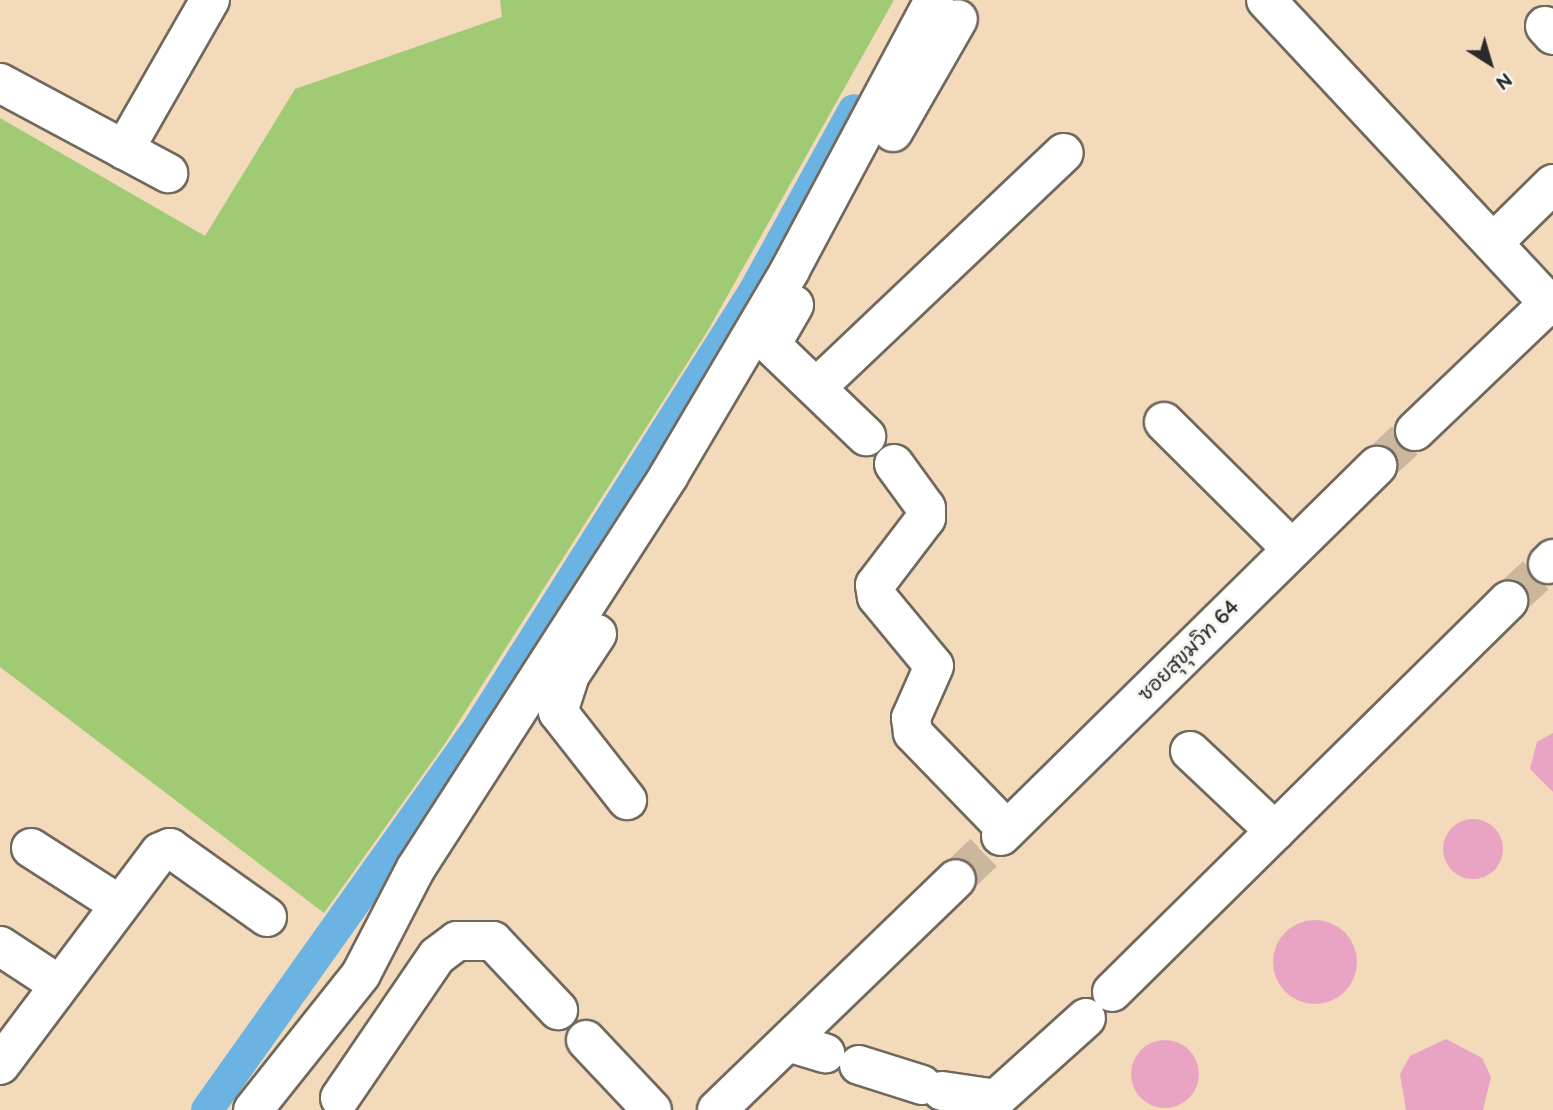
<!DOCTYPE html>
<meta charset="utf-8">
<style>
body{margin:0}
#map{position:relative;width:1553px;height:1110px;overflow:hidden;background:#f2daba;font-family:"Balsamiq Sans","Playpen Sans Thai",sans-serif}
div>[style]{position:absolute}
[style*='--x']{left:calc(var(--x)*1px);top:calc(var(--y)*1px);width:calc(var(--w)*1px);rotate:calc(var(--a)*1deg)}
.green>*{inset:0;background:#a1ca75}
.canal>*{height:32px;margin:-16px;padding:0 16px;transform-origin:16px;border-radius:16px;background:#6bb3e2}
.building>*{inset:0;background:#e9a4c4}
.round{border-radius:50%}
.minor-tunnel>*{height:38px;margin-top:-19px;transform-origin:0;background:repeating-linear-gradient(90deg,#cab79d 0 38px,transparent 0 57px)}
.roads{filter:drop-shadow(2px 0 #71685d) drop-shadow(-2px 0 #71685d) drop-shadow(0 2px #71685d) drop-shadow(0 -2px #71685d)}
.minor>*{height:38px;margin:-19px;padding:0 19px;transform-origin:19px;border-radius:19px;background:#fff}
span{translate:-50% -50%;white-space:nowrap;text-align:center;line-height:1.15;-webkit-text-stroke:6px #f6f6f2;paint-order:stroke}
.street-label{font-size:21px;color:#2b2b2b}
.north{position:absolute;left:1455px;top:28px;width:70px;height:70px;-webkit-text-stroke:5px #f6f6f2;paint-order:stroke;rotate:143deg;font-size:19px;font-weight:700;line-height:28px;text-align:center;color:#2b2b2b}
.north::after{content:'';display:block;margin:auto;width:24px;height:32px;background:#2b2b2b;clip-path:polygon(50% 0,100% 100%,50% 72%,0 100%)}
</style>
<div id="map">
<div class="green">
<div style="clip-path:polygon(500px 0,894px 0,707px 332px,444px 745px,324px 913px,0 667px,0 118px,205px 236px,295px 89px,502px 17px)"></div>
</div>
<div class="canal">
<div style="--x:207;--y:1110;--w:473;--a:-54.6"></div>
<div style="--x:481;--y:724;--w:513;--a:-57.73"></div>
<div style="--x:755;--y:290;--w:205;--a:-61.2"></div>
</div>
<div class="building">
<div style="clip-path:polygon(1553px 733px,1553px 792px,1530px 769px,1537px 742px)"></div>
<div class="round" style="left:1443px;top:819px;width:60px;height:60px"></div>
<div class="round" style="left:1273px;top:920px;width:84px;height:84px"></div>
<div style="clip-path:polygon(1446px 1039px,1482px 1058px,1491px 1077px,1483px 1110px,1406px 1110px,1400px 1074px,1410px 1056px)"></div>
<div class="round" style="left:1131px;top:1040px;width:68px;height:68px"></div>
</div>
<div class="minor-tunnel">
<div style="--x:1377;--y:466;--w:52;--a:-42.6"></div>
<div style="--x:1508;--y:601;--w:54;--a:-42.8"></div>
<div style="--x:956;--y:879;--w:62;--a:-43.7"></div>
</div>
<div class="roads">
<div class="minor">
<div style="--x:1266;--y:0;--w:415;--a:47"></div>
<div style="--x:1545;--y:26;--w:12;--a:48"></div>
<div style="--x:0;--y:83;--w:191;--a:28.2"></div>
<div style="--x:893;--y:132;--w:130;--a:-60.1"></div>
<div style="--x:124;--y:150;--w:173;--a:-60.2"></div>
<div style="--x:1493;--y:243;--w:84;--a:-44.5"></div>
<div style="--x:794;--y:305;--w:46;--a:119.9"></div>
<div style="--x:771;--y:345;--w:132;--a:43.8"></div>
<div style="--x:817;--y:387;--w:340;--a:-43.5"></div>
<div style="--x:1164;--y:422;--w:180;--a:44.8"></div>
<div style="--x:1415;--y:431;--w:185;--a:-43.7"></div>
<div style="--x:1549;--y:303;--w:6;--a:45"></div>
<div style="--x:894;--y:464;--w:54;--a:54"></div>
<div style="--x:926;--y:508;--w:10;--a:90"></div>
<div style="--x:926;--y:518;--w:84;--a:127.3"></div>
<div style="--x:875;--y:585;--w:12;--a:81"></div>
<div style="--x:877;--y:597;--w:89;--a:50.4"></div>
<div style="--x:934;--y:666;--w:57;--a:113.9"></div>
<div style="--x:911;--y:718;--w:15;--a:82"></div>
<div style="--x:913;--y:733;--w:135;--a:45.9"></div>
<div style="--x:1548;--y:564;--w:7;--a:-45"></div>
<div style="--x:597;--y:634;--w:49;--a:123.4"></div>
<div style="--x:570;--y:675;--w:39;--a:108"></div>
<div style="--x:558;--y:712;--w:112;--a:51.9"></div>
<div style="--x:1190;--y:751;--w:117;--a:43.3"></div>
<div style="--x:1001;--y:836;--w:528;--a:-44.54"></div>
<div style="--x:31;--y:848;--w:102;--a:32.6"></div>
<div style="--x:0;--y:946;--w:69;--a:33.2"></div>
<div style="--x:1112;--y:992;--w:557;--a:-44.64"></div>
<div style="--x:586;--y:1040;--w:96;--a:46.7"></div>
<div style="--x:788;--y:1042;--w:39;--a:17"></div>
<div style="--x:0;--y:1065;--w:266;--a:-53.1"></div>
<div style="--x:160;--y:852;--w:11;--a:-22"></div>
<div style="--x:170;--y:848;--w:119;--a:35.4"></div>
<div style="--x:859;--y:1065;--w:66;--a:17.6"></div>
<div style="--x:942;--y:1091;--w:55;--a:8.4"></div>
<div style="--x:996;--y:1099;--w:121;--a:-42"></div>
<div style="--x:340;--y:1098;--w:172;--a:-55.7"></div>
<div style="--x:437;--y:956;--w:25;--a:-37"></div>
<div style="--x:457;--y:941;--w:36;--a:0"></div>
<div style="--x:493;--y:941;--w:95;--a:46.7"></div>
<div style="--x:253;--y:1110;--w:174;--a:-51.5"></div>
<div style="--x:361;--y:974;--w:119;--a:-62.6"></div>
<div style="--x:416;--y:868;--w:467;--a:-57.2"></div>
<div style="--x:669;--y:475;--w:238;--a:-59.4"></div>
<div style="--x:790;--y:270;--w:306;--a:-61.9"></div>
<div style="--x:717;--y:1110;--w:332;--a:-44"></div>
</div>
</div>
<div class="street-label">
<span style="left:1189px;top:651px;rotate:-45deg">ซอยสุขุมวิท 64</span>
</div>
<div class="north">N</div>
</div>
